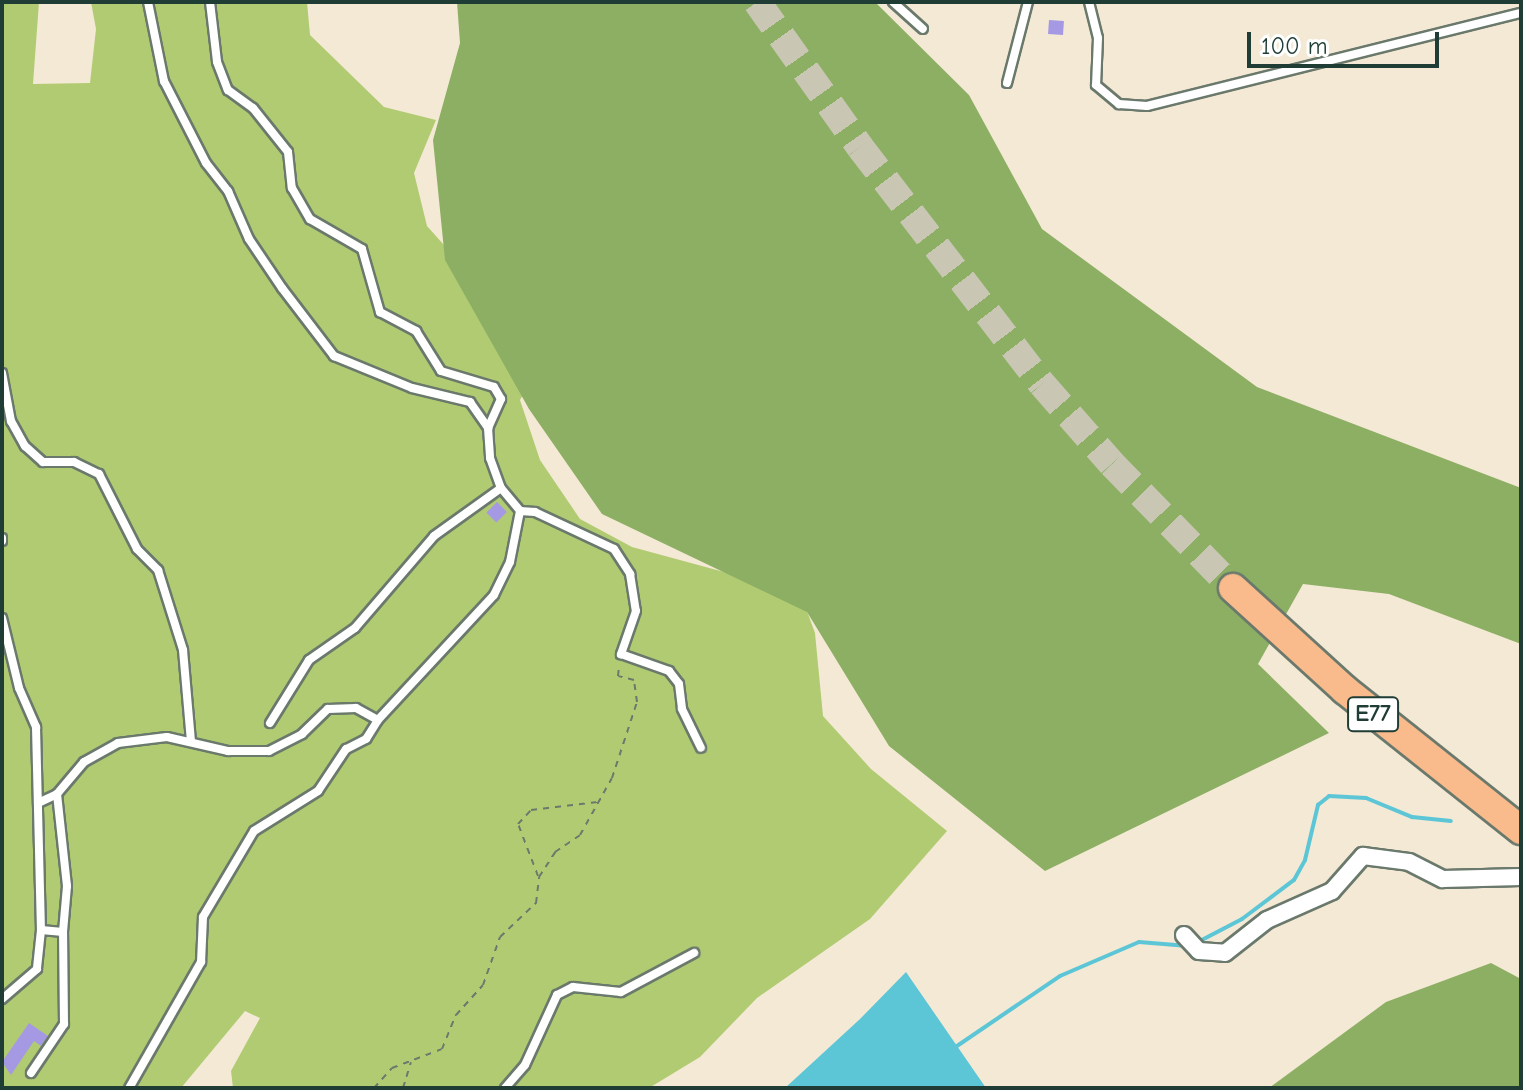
<!DOCTYPE html>
<style>
body{margin:0}
#map{position:relative;width:1523px;height:1090px;overflow:hidden;background:#f4e9d4;font-family:"Comic Neue",sans-serif}
div>[style]{position:absolute}
[style*='--x']{left:calc(var(--x)*1px);top:calc(var(--y)*1px);width:calc(var(--w)*1px);rotate:calc(var(--a)*1deg)}
.green>*{inset:0;background:#b1cb72}
.forest>*{inset:0;background:#8caf64}
.water>*{inset:0;background:#5cc6d7}
.stream>*{height:4px;margin:-2px;padding:0 2px;transform-origin:2px;border-radius:2px;background:#5cc6d7}
.building>*{inset:0;background:#a599e4;transform-origin:0 0}
.highway-tunnel>*{height:28px;margin-top:-14px;transform-origin:0;background:repeating-linear-gradient(90deg,#c9c7b4 0 28px,transparent 0 42px)}
.path>*{height:2px;margin-top:-1px;transform-origin:0;background:repeating-linear-gradient(90deg,#6a796c 0 6px,transparent 0 12px)}
.roads{filter:drop-shadow(2px 0 #6a796c) drop-shadow(-2px 0 #6a796c) drop-shadow(0 2px #6a796c) drop-shadow(0 -2px #6a796c)}
.lane>*{height:8px;margin:-4px;padding:0 4px;transform-origin:4px;border-radius:4px;background:#fff}
.street>*{height:16px;margin:-8px;padding:0 8px;transform-origin:8px;border-radius:8px;background:#fff}
.highway>*{height:28px;margin:-14px;padding:0 14px;transform-origin:14px;border-radius:14px;background:#fabb8c}
span{translate:-50% -50%;white-space:nowrap;text-align:center;line-height:1.15;-webkit-text-stroke:7px #fff;paint-order:stroke}
.shield-label span{padding:2px 6px;background:#fff;border:2px solid;border-radius:6px;-webkit-text-stroke-width:0}
.shield-label{font-size:24px;color:#1f3d34;font-weight:700}
.frame{position:absolute;inset:0;border:4px solid #1f3d34;pointer-events:none}
.scale{position:absolute;left:1247px;top:32px;width:192px;height:36px;box-sizing:border-box;border:4px solid #1f3d34;border-top:0;padding-left:10px;font-size:24px;line-height:28px;white-space:nowrap;color:#1f3d34;-webkit-text-stroke:6px #fff;paint-order:stroke}
</style>
<div id="map">
<div class="green">
<div style="clip-path:polygon(2px 2px,39px 2px,33px 84px,90px 83px,96px 29px,91px 2px,307px 2px,310px 35px,384px 107px,436px 120px,414px 173px,427px 226px,544px 357px,520px 400px,540px 460px,580px 519px,632px 547px,724px 572px,797px 584px,815px 633px,823px 716px,871px 769px,947px 831px,870px 919px,757px 998px,700px 1057px,649px 1088px,233px 1088px,231px 1071px,260px 1018px,245px 1011px,181px 1088px,2px 1088px)"></div>
</div>
<div class="forest">
<div style="clip-path:polygon(457px 2px,875px 2px,969px 95px,1042px 229px,1257px 387px,1521px 488px,1521px 644px,1389px 594px,1303px 584px,1258px 664px,1329px 733px,1045px 871px,889px 746px,807px 612px,602px 514px,529px 409px,445px 260px,433px 140px,460px 43px)"></div>
<div style="clip-path:polygon(1491px 963px,1521px 979px,1521px 1088px,1269px 1088px,1386px 1002px)"></div>
</div>
<div class="water">
<div style="clip-path:polygon(906px 972px,986px 1088px,785px 1088px,860px 1019px)"></div>
</div>
<div class="stream">
<div style="--x:1196;--y:943;--w:52;--a:-27.6"></div>
<div style="--x:1242;--y:919;--w:65;--a:-36.9"></div>
<div style="--x:1294;--y:880;--w:23;--a:-61"></div>
<div style="--x:1305;--y:860;--w:57;--a:-76.7"></div>
<div style="--x:1318;--y:805;--w:14;--a:-39"></div>
<div style="--x:1329;--y:796;--w:37;--a:3"></div>
<div style="--x:1366;--y:798;--w:50;--a:22.4"></div>
<div style="--x:1412;--y:817;--w:39;--a:6"></div>
<div style="--x:954;--y:1048;--w:128;--a:-34.2"></div>
<div style="--x:1060;--y:976;--w:86;--a:-23.3"></div>
<div style="--x:1139;--y:942;--w:49;--a:4.7"></div>
</div>
<div class="building">
<div style="left:1049px;top:20px;width:15px;height:14px;rotate:4deg"></div>
<div style="left:497px;top:502px;width:14px;height:15px;rotate:45deg"></div>
<div style="clip-path:polygon(29px 1023px,48px 1036px,41px 1046px,34px 1041px,11px 1075px,2px 1062px)"></div>
</div>
<div class="highway-tunnel">
<div style="--x:757;--y:2;--w:178;--a:54.6"></div>
<div style="--x:860;--y:147;--w:299;--a:52.5"></div>
<div style="--x:1042;--y:384;--w:106;--a:48.8"></div>
<div style="--x:1112;--y:464;--w:173;--a:45.7"></div>
</div>
<div class="path">
<div style="--x:538;--y:876;--w:56;--a:-111"></div>
<div style="--x:518;--y:824;--w:19;--a:-47"></div>
<div style="--x:531;--y:810;--w:67;--a:-6.8"></div>
<div style="--x:374;--y:1088;--w:27;--a:-48"></div>
<div style="--x:392;--y:1068;--w:53;--a:-20.8"></div>
<div style="--x:442;--y:1049;--w:37;--a:-68"></div>
<div style="--x:456;--y:1015;--w:40;--a:-48"></div>
<div style="--x:483;--y:985;--w:51;--a:-70.5"></div>
<div style="--x:500;--y:937;--w:50;--a:-43.4"></div>
<div style="--x:536;--y:903;--w:26;--a:-83"></div>
<div style="--x:539;--y:877;--w:30;--a:-57"></div>
<div style="--x:555;--y:852;--w:30;--a:-34"></div>
<div style="--x:580;--y:835;--w:65;--a:-60.7"></div>
<div style="--x:612;--y:778;--w:80;--a:-71.8"></div>
<div style="--x:637;--y:702;--w:22;--a:-98"></div>
<div style="--x:634;--y:680;--w:16;--a:-166"></div>
<div style="--x:618;--y:676;--w:9;--a:-84"></div>
<div style="--x:403;--y:1088;--w:27;--a:-73"></div>
</div>
<div class="roads">
<div class="lane">
<div style="--x:148;--y:2;--w:81;--a:78.6"></div>
<div style="--x:164;--y:81;--w:92;--a:62.9"></div>
<div style="--x:206;--y:163;--w:36;--a:52"></div>
<div style="--x:228;--y:191;--w:52;--a:66.4"></div>
<div style="--x:249;--y:239;--w:59;--a:56"></div>
<div style="--x:282;--y:288;--w:86;--a:52.6"></div>
<div style="--x:334;--y:356;--w:84;--a:22.3"></div>
<div style="--x:412;--y:388;--w:60;--a:13.6"></div>
<div style="--x:470;--y:402;--w:32;--a:55"></div>
<div style="--x:488;--y:428;--w:30;--a:86"></div>
<div style="--x:490;--y:458;--w:32;--a:70"></div>
<div style="--x:210;--y:2;--w:60;--a:83.3"></div>
<div style="--x:217;--y:62;--w:30;--a:69"></div>
<div style="--x:228;--y:90;--w:31;--a:36"></div>
<div style="--x:253;--y:108;--w:56;--a:51.5"></div>
<div style="--x:288;--y:152;--w:36;--a:84"></div>
<div style="--x:292;--y:188;--w:36;--a:60"></div>
<div style="--x:310;--y:219;--w:60;--a:30"></div>
<div style="--x:362;--y:249;--w:66;--a:74.1"></div>
<div style="--x:380;--y:312;--w:41;--a:27.8"></div>
<div style="--x:416;--y:331;--w:47;--a:58"></div>
<div style="--x:441;--y:371;--w:55;--a:16.8"></div>
<div style="--x:494;--y:387;--w:14;--a:60"></div>
<div style="--x:501;--y:399;--w:32;--a:114"></div>
<div style="--x:893;--y:2;--w:40;--a:42"></div>
<div style="--x:1089;--y:2;--w:37;--a:76"></div>
<div style="--x:1098;--y:38;--w:47;--a:92.4"></div>
<div style="--x:1096;--y:85;--w:30;--a:40"></div>
<div style="--x:1119;--y:104;--w:28;--a:4"></div>
<div style="--x:1147;--y:106;--w:385;--a:-14"></div>
<div style="--x:1007;--y:83;--w:84;--a:-75.5"></div>
<div style="--x:2;--y:373;--w:49;--a:79.4"></div>
<div style="--x:11;--y:421;--w:29;--a:61"></div>
<div style="--x:25;--y:446;--w:24;--a:42"></div>
<div style="--x:43;--y:462;--w:31;--a:0"></div>
<div style="--x:74;--y:462;--w:28;--a:26"></div>
<div style="--x:99;--y:474;--w:84;--a:63.1"></div>
<div style="--x:137;--y:549;--w:30;--a:45"></div>
<div style="--x:158;--y:570;--w:84;--a:72.6"></div>
<div style="--x:183;--y:650;--w:91;--a:85"></div>
<div style="--x:520;--y:511;--w:15;--a:4"></div>
<div style="--x:535;--y:512;--w:87;--a:25.1"></div>
<div style="--x:614;--y:549;--w:30;--a:57"></div>
<div style="--x:630;--y:574;--w:37;--a:81"></div>
<div style="--x:636;--y:611;--w:46;--a:109.2"></div>
<div style="--x:621;--y:654;--w:51;--a:19.5"></div>
<div style="--x:669;--y:671;--w:16;--a:52"></div>
<div style="--x:679;--y:684;--w:25;--a:83"></div>
<div style="--x:682;--y:709;--w:43;--a:64"></div>
<div style="--x:2;--y:538;--w:3;--a:90"></div>
<div style="--x:2;--y:618;--w:72;--a:76.3"></div>
<div style="--x:19;--y:688;--w:43;--a:66.4"></div>
<div style="--x:36;--y:727;--w:203;--a:88.6"></div>
<div style="--x:41;--y:930;--w:39;--a:96"></div>
<div style="--x:37;--y:969;--w:46;--a:139.4"></div>
<div style="--x:270;--y:723;--w:74;--a:-58.2"></div>
<div style="--x:309;--y:660;--w:56;--a:-34.8"></div>
<div style="--x:355;--y:628;--w:121;--a:-49.3"></div>
<div style="--x:434;--y:536;--w:82;--a:-35.6"></div>
<div style="--x:501;--y:488;--w:30;--a:50"></div>
<div style="--x:520;--y:511;--w:52;--a:101.1"></div>
<div style="--x:510;--y:562;--w:37;--a:116"></div>
<div style="--x:494;--y:595;--w:171;--a:132.9"></div>
<div style="--x:57;--y:794;--w:42;--a:-49.8"></div>
<div style="--x:84;--y:762;--w:39;--a:-29"></div>
<div style="--x:118;--y:743;--w:49;--a:-7"></div>
<div style="--x:167;--y:737;--w:63;--a:12.9"></div>
<div style="--x:228;--y:751;--w:41;--a:0"></div>
<div style="--x:269;--y:751;--w:37;--a:-27"></div>
<div style="--x:302;--y:734;--w:36;--a:-44"></div>
<div style="--x:328;--y:709;--w:28;--a:-2"></div>
<div style="--x:356;--y:708;--w:25;--a:29"></div>
<div style="--x:378;--y:720;--w:22;--a:122"></div>
<div style="--x:366;--y:739;--w:22;--a:153"></div>
<div style="--x:346;--y:749;--w:50;--a:123.7"></div>
<div style="--x:318;--y:791;--w:75;--a:148"></div>
<div style="--x:254;--y:831;--w:100;--a:120.7"></div>
<div style="--x:203;--y:917;--w:45;--a:92.5"></div>
<div style="--x:201;--y:962;--w:145;--a:119.7"></div>
<div style="--x:38;--y:803;--w:21;--a:-25"></div>
<div style="--x:57;--y:794;--w:93;--a:83.8"></div>
<div style="--x:67;--y:886;--w:46;--a:95"></div>
<div style="--x:31;--y:1073;--w:59;--a:-56"></div>
<div style="--x:64;--y:1024;--w:92;--a:-90.6"></div>
<div style="--x:63;--y:932;--w:22;--a:-175"></div>
<div style="--x:505;--y:1088;--w:30;--a:-49"></div>
<div style="--x:525;--y:1065;--w:77;--a:-65.4"></div>
<div style="--x:557;--y:995;--w:18;--a:-27"></div>
<div style="--x:573;--y:987;--w:48;--a:5.9"></div>
<div style="--x:621;--y:992;--w:83;--a:-28.1"></div>
</div>
<div class="street">
<div style="--x:1184;--y:935;--w:22;--a:47"></div>
<div style="--x:1199;--y:951;--w:26;--a:4"></div>
<div style="--x:1225;--y:953;--w:53;--a:-38.2"></div>
<div style="--x:1267;--y:920;--w:71;--a:-24"></div>
<div style="--x:1332;--y:891;--w:47;--a:-48.5"></div>
<div style="--x:1363;--y:856;--w:46;--a:7.4"></div>
<div style="--x:1409;--y:862;--w:38;--a:27"></div>
<div style="--x:1443;--y:879;--w:78;--a:-1.5"></div>
</div>
<div class="highway">
<div style="--x:1233;--y:588;--w:151;--a:42.3"></div>
<div style="--x:1345;--y:690;--w:225;--a:38.5"></div>
</div>
</div>
<div class="shield-label">
<span style="left:1373px;top:714px">E77</span>
</div>
<div class="frame"></div>
<div class="scale">100 m</div>
</div>
